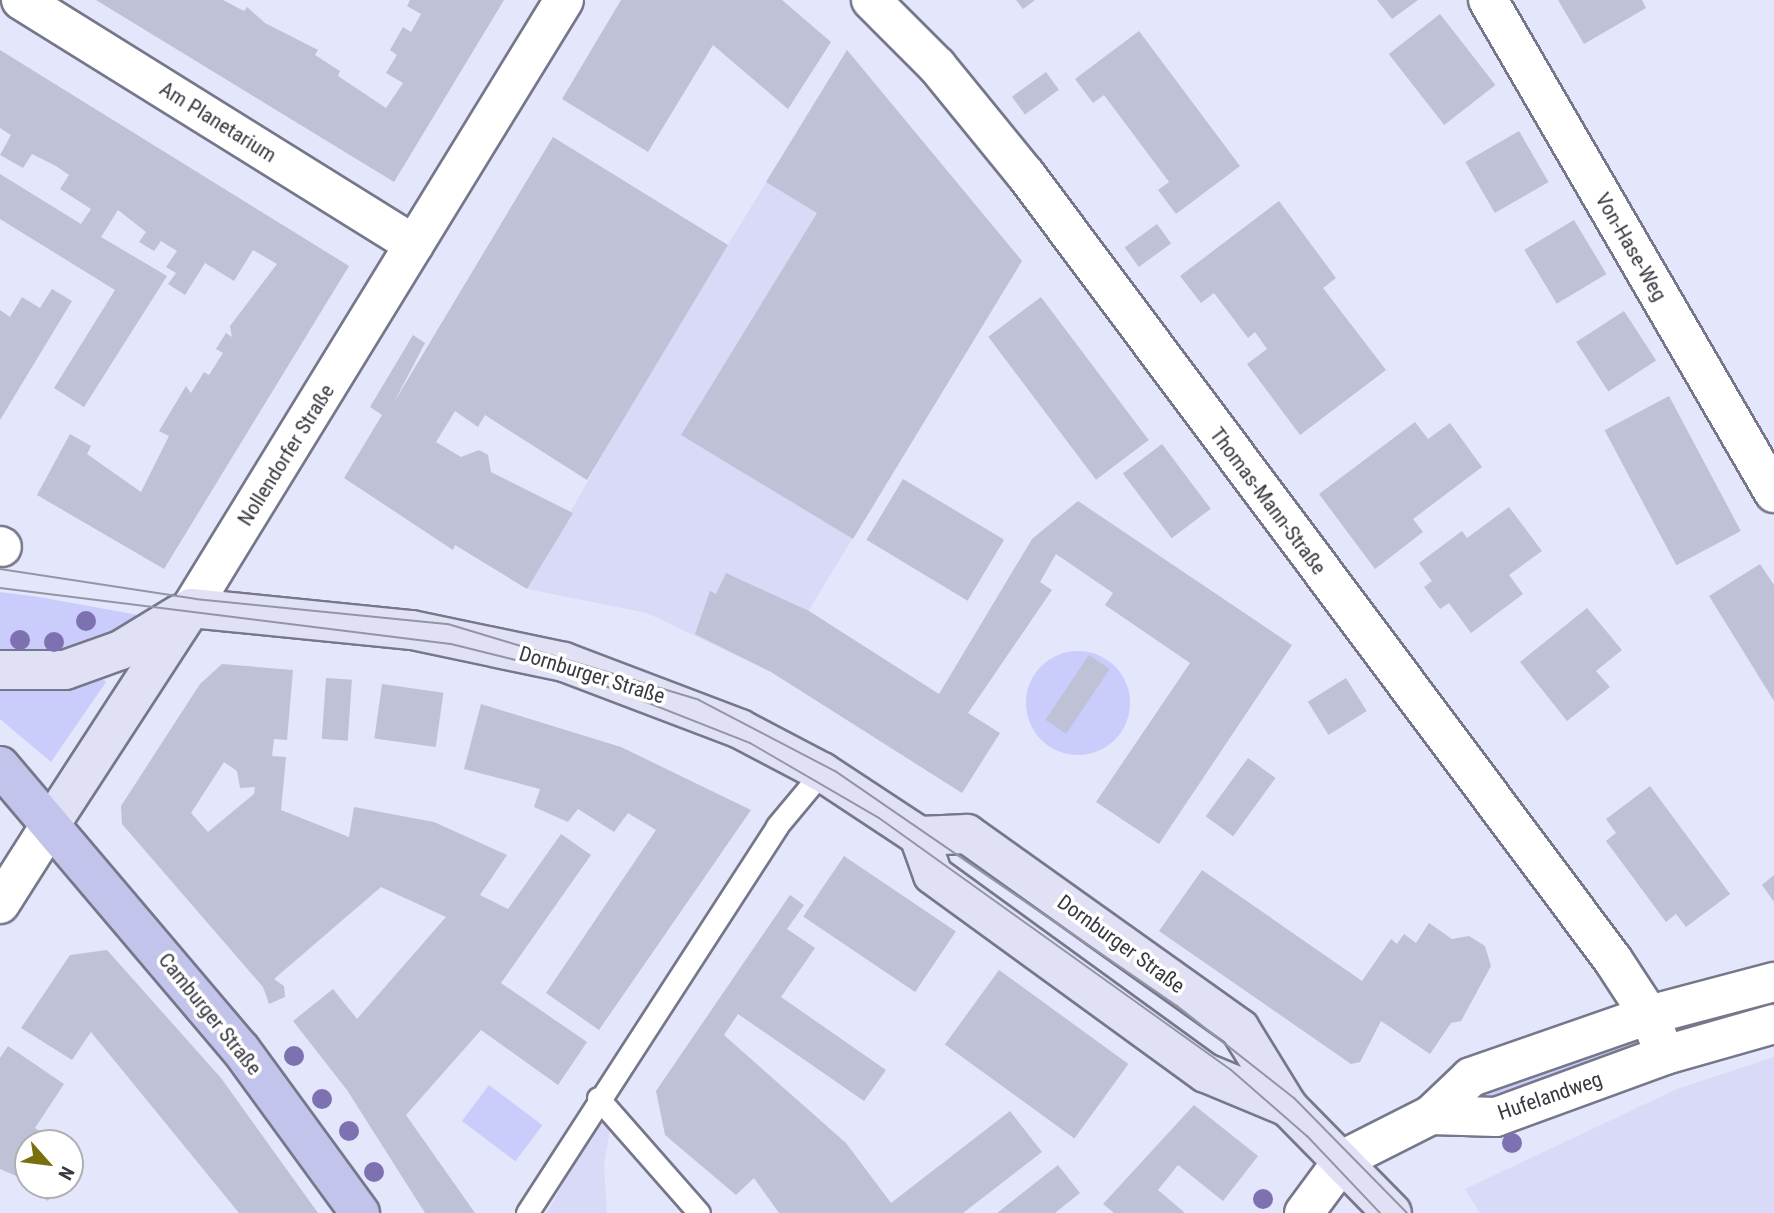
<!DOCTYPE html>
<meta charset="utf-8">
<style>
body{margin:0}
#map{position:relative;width:1774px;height:1213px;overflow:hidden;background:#e4e6fb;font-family:"Roboto Condensed",sans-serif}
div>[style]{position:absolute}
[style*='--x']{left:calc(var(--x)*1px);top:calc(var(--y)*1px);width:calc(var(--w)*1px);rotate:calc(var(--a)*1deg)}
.built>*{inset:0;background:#d8daf7}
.green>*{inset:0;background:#cacdfb;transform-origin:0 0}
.round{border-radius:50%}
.building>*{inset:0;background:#bfc1d6;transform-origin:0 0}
.roads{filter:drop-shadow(2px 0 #76778a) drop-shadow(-2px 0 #76778a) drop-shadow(0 2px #76778a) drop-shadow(0 -2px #76778a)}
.lane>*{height:21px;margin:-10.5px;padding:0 10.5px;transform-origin:10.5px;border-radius:10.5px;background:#fff}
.street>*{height:38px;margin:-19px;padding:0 19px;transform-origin:19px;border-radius:19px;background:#fff}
.secondary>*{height:38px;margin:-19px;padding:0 19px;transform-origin:19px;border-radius:19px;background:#e0e1f5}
.primary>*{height:38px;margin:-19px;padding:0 19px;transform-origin:19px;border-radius:19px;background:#c2c4eb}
.tram>*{height:2px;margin:-1px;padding:0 1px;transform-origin:1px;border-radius:1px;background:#9395a3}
.trees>*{width:20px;height:20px;margin:-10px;border-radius:50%;background:#7d71b1}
span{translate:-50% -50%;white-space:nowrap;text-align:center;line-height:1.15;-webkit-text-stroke:7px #fff;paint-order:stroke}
.street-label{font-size:21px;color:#383941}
.north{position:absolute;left:14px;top:1129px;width:70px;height:70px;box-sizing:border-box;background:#fff;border:2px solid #afb0b3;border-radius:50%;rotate:118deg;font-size:19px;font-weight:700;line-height:28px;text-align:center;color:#383941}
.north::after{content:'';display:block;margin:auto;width:24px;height:32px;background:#7a6f0d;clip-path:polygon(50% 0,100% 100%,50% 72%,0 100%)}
</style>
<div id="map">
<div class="built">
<div style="clip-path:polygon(847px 50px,1022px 261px,771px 672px,647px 613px,527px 589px,638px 392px)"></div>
<div style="clip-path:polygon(1774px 1057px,1774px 1213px,1480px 1213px,1465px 1189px,1677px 1089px)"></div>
<div style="clip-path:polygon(598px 1119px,610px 1130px,604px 1165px,607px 1213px,547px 1213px)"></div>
</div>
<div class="green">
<div style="clip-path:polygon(0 592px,39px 597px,144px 616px,85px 649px,0 656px)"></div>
<div class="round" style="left:1026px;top:651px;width:104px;height:104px"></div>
<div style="clip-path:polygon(97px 674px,106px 682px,51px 762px,0 719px,0 684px)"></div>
<div style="clip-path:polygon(1638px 1039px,1638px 1049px,1479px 1102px,1477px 1095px)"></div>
<div style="left:489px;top:1085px;width:67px;height:45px;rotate:37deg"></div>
</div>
<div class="building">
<div style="clip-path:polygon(96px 0,223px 0,244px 11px,247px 7px,265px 23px,318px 50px,315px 55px,340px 71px,338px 76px,386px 108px,403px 83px,386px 73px,397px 55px,390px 50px,403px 27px,411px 32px,421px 14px,407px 6px,410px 0,504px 0,394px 182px)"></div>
<div style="clip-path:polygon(621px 0,782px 0,831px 42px,788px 109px,713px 45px,648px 152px,562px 99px)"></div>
<div style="clip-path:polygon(1016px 0,1035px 0,1023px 9px)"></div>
<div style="clip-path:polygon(1377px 0,1418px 0,1392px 19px)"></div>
<div style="clip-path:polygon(1558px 0,1642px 0,1646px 8px,1584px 44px)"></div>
<div style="left:1440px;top:14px;width:90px;height:65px;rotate:52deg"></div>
<div style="clip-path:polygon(1139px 31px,1240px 166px,1176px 214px,1158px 190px,1169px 182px,1104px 95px,1093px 103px,1075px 79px)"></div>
<div style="clip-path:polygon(0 50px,349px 266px,164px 569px,37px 495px,70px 434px,91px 446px,87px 454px,141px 492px,169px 436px,159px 431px,186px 386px,191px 393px,204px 372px,209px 375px,223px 353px,216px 349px,226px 333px,232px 337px,230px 326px,277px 264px,253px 250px,234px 281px,205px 263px,185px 295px,168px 284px,176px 273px,166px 267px,177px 251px,161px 241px,154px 251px,139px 242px,146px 232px,118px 210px,101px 237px,167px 276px,84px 407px,54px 388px,115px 290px,0 219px,0 174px,81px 224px,91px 209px,60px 189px,69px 175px,56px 166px,32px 154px,23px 168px,0 155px,11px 135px,0 128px)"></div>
<div style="clip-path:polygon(847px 50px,1022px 261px,853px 539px,681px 435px,817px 213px,766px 182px)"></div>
<div style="left:1046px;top:72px;width:22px;height:42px;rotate:54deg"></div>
<div style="left:1519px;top:131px;width:59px;height:62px;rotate:60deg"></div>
<div style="clip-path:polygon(553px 137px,728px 245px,587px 480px,485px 415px,478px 427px,455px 411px,436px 442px,461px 457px,479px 450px,488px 455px,491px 472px,573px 513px,527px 589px,455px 545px,453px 550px,344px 478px,382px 415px,370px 407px,413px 335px,425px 343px,393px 404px)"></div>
<div style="clip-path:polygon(1279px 201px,1336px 278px,1323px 288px,1386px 370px,1300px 435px,1247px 364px,1267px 349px,1255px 332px,1248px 338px,1214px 293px,1201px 303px,1180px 276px)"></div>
<div style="left:1574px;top:220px;width:63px;height:58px;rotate:59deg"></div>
<div style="left:1157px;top:224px;width:24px;height:40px;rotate:54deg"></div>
<div style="clip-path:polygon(52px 289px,72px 301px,0 420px,0 310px,10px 317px,22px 297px,40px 308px)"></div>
<div style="left:1041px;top:297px;width:179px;height:66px;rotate:53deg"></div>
<div style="left:1624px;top:311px;width:59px;height:57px;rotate:57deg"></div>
<div style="left:1669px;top:396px;width:153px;height:73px;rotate:62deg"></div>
<div style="clip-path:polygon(1415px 422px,1428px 439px,1450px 423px,1482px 467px,1413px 519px,1423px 532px,1375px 569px,1319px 494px)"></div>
<div style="left:1162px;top:444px;width:81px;height:49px;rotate:53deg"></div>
<div style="left:903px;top:479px;width:118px;height:71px;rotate:31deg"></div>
<div style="clip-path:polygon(1078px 501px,1292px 645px,1159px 844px,1096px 802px,1190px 663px,1105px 605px,1113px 593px,1056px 554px,1040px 582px,1052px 590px,968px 713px,1000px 733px,962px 793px,771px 672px,695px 634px,710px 591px,716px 594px,726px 573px,809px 611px,939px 694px,1032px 539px)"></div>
<div style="clip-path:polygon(1509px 507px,1542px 551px,1509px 575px,1523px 594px,1471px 633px,1449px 603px,1440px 609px,1424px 587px,1432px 581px,1419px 563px,1462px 531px,1467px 538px)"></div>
<div style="clip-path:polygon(1760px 564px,1774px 585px,1774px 701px,1709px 596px)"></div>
<div style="clip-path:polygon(1587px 608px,1622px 650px,1596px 671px,1610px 687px,1567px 721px,1520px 662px)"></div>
<div style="left:1089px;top:655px;width:25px;height:78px;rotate:34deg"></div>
<div style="clip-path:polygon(evenodd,222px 664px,293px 670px,287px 740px,274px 739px,272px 756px,286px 757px,281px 810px,349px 837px,354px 807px,434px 822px,507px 855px,480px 895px,508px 909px,561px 834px,591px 855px,501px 983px,587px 1042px,558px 1085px,481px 1030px,406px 1115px,475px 1213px,425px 1213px,347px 1090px,293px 1021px,333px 989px,357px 1019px,446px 917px,381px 887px,274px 979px,284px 986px,285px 997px,269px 1004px,263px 987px,122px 824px,121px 806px,200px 684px,222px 664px,224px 762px,237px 771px,240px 788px,255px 787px,254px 794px,208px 832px,191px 813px,224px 762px)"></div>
<div style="left:326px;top:678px;width:26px;height:61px;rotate:4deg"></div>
<div style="left:1346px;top:678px;width:39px;height:45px;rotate:58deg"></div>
<div style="left:382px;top:684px;width:62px;height:55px;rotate:8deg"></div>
<div style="clip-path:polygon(481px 704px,621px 747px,751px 810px,599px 1030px,546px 993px,656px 830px,628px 813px,614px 832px,578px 809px,568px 822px,534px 807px,540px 789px,464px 769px)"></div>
<div style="left:1248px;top:758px;width:34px;height:72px;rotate:36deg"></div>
<div style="clip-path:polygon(1650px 786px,1730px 894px,1686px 927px,1676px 914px,1666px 922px,1606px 841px,1616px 833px,1606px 819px)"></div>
<div style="left:844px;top:856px;width:135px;height:73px;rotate:34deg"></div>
<div style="clip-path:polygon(1202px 870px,1362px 981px,1391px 939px,1397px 944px,1404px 934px,1416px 943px,1429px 923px,1452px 939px,1469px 936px,1485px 946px,1491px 966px,1461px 1021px,1451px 1023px,1430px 1054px,1381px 1021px,1360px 1062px,1351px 1064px,1159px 931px)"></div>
<div style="clip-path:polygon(1774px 875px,1774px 902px,1762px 885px)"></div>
<div style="clip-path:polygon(790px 895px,804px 905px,787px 929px,815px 948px,781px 997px,886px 1070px,864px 1101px,738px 1014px,724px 1035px,846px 1143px,891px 1203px,1010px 1111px,1042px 1152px,963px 1213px,779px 1213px,754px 1178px,736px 1195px,665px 1135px,656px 1091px)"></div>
<div style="clip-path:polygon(107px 950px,221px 1078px,318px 1213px,239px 1213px,91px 1032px,72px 1060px,21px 1028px,70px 955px)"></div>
<div style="left:999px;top:970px;width:160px;height:92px;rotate:36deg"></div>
<div style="clip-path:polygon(8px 1046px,64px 1084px,35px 1128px,57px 1143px,28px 1143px,28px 1181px,0 1169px,0 1058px)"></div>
<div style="clip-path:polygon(1194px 1105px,1258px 1156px,1223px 1201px,1178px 1165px,1158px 1190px,1185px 1213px,1114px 1213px,1103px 1204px)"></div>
<div style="clip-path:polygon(1058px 1165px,1080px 1193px,1055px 1213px,997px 1213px)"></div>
<div style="clip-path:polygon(24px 1185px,58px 1185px,48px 1201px)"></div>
</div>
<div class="roads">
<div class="lane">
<div style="--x:598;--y:1098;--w:153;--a:48.7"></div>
<div style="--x:527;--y:1213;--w:461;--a:-57.1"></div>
<div style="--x:777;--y:826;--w:70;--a:-50.2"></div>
</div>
<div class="street">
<div style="--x:21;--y:0;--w:463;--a:31.9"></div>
<div style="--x:871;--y:0;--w:93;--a:45"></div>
<div style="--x:937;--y:66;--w:141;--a:50.8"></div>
<div style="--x:1026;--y:175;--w:980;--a:53.21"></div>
<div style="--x:1613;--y:960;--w:66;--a:56.8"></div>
<div style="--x:1649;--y:1015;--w:43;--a:68.2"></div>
<div style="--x:1488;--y:0;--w:570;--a:59.88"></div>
<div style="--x:0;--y:546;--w:2;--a:27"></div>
<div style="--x:191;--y:608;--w:713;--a:-58.47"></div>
<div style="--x:0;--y:904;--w:97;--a:-57.6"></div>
<div style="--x:1431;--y:1115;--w:65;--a:1.8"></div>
<div style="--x:1496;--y:1117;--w:180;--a:-20.1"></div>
<div style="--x:1665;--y:1055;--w:113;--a:-15.9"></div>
<div style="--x:1304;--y:1213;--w:67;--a:-53.5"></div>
<div style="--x:1344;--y:1159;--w:97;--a:-26.8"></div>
<div style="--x:1431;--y:1115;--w:55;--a:-43.5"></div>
<div style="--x:1471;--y:1077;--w:188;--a:-19.2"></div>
<div style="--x:1649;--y:1015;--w:129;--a:-14.8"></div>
</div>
<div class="secondary">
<div style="--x:191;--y:608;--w:222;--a:5.7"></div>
<div style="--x:412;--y:630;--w:155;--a:11.9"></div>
<div style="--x:564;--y:662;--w:188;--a:20.8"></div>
<div style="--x:740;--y:729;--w:93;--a:27.7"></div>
<div style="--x:822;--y:772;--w:116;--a:33.4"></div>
<div style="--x:919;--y:836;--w:41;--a:70.3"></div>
<div style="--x:933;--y:875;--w:337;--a:36"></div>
<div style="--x:1206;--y:1073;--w:89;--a:22.5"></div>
<div style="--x:0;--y:670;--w:65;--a:0"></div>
<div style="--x:65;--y:670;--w:59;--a:-19.7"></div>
<div style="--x:121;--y:650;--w:69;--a:-31.4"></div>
<div style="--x:52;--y:822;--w:255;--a:-57"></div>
<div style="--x:919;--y:836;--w:48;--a:-2.4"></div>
<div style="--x:967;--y:834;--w:335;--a:35.5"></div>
<div style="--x:1240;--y:1029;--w:92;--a:58.4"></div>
<div style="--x:1288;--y:1107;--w:148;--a:45.5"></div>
</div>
<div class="primary">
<div style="--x:0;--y:766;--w:372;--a:49.7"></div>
<div style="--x:241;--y:1050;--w:202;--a:53.9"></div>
</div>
</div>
<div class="tram">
<div style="--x:0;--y:569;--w:198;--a:8.7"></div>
<div style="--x:196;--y:599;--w:253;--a:5.7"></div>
<div style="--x:448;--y:624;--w:262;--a:16.8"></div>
<div style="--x:699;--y:700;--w:153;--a:27.6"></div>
<div style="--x:835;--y:771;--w:415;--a:34.5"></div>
<div style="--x:1177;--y:1006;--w:149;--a:38.2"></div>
<div style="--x:1294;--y:1098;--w:161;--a:45.5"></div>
<div style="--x:0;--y:588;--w:454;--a:7.1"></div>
<div style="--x:451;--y:644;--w:133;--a:13.9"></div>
<div style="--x:580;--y:676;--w:183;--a:21.5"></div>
<div style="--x:750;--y:743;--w:149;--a:30.2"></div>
<div style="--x:879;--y:818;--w:433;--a:35.6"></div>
<div style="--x:1231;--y:1070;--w:101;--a:41"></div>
<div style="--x:1307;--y:1136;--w:106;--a:46.5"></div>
</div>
<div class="trees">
<div style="left:86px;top:621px"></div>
<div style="left:20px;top:640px"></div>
<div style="left:54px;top:642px"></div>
<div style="left:294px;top:1056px"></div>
<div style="left:322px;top:1099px"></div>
<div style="left:349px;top:1131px"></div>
<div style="left:1512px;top:1143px"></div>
<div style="left:374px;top:1172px"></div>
<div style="left:1263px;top:1199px"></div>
</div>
<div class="street-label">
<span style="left:218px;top:122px;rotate:32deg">Am Planetarium</span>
<span style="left:1631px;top:247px;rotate:60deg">Von-Hase-Weg</span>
<span style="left:286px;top:455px;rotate:-58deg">Nollendorfer Straße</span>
<span style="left:1268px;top:501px;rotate:53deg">Thomas-Mann-Straße</span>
<span style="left:592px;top:675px;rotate:17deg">Dornburger Straße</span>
<span style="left:1121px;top:944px;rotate:36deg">Dornburger Straße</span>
<span style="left:210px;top:1014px;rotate:51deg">Camburger Straße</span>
<span style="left:1550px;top:1096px;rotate:-19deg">Hufelandweg</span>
</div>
<div class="north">N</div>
</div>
